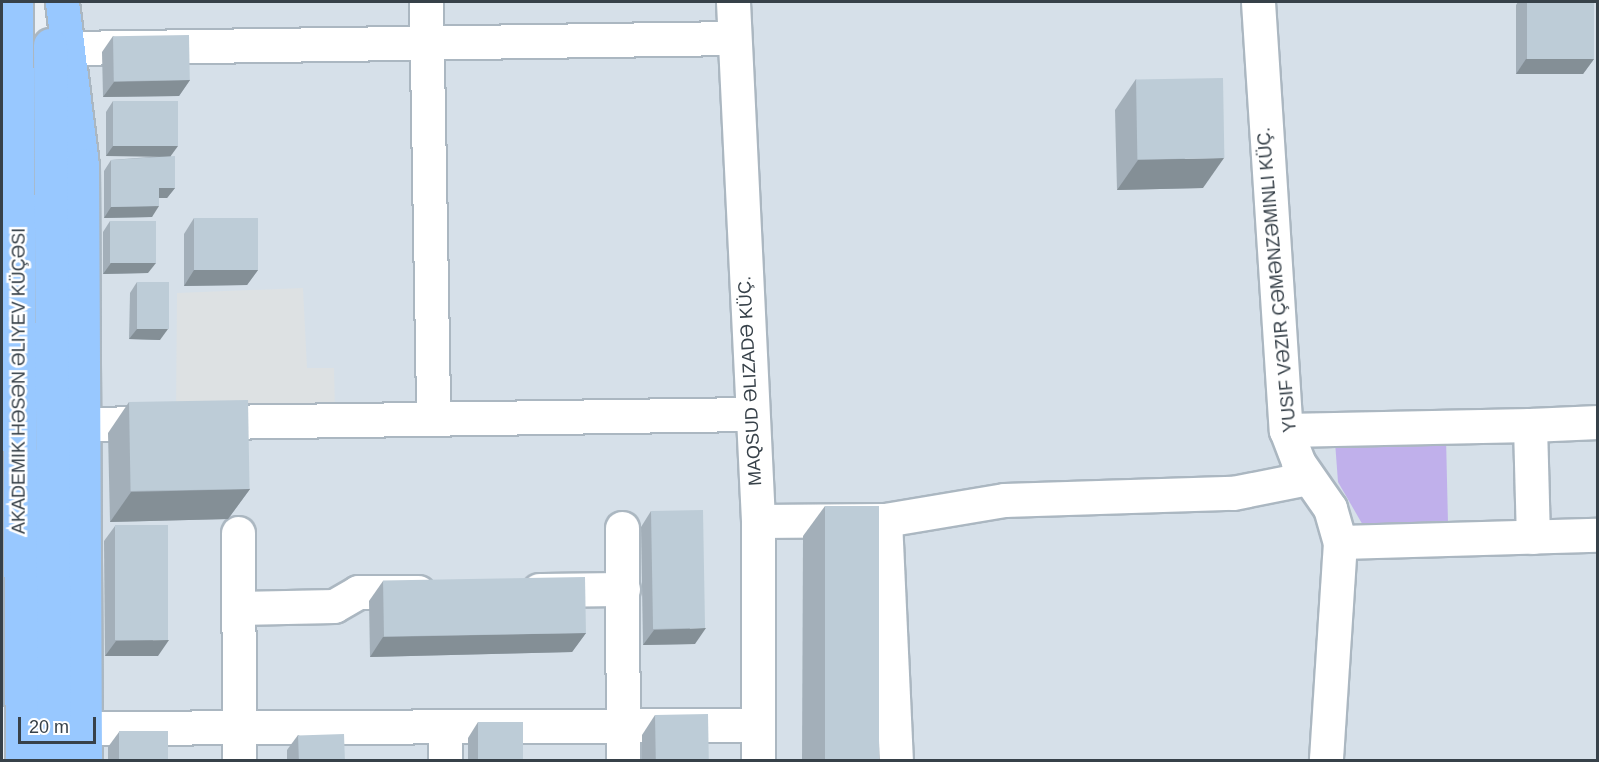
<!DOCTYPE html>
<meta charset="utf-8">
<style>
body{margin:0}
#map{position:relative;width:1599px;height:762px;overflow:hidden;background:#e9eff5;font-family:Helvetica,sans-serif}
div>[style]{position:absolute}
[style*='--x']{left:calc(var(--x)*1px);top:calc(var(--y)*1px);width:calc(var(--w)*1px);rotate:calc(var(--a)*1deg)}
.residential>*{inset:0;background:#d6e0e9;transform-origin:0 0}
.green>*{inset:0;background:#c0b0eb}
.parking>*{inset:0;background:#dde1e3}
.roads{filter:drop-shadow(2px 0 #abb7c1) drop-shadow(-2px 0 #abb7c1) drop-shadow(0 2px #abb7c1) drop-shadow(0 -2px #abb7c1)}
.minor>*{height:33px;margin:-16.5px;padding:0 16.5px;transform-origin:16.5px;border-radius:16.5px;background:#fff}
.major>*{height:33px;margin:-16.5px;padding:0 16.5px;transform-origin:16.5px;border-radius:16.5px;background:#98c8ff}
.wall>*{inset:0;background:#a3afb9}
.shaded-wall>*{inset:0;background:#848f96}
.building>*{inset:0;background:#bdccd7;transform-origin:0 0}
span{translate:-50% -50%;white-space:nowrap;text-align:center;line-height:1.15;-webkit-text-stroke:5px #fff;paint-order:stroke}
.street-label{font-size:18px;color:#374149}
.frame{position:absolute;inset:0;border:3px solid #374149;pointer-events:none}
.scale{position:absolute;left:18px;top:717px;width:78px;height:27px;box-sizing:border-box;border:3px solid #374149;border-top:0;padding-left:8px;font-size:18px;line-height:21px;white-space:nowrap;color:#374149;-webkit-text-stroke:4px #fff;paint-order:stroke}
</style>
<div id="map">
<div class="residential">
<div style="left:74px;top:2px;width:1523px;height:758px"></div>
</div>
<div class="green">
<div style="clip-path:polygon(1446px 437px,1448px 523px,1364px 527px,1338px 482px,1335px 442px)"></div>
</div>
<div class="parking">
<div style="clip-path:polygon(303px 288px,307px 368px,334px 368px,335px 412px,176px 416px,177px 293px)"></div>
</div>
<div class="roads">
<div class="minor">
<div style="--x:426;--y:2;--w:415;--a:89"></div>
<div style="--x:733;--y:2;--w:520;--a:87.24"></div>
<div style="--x:758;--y:521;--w:239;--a:90"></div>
<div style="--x:1258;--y:2;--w:429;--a:86.3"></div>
<div style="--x:1286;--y:430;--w:34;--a:69"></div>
<div style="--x:1298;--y:462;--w:56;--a:55.2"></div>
<div style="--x:1330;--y:508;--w:35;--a:74"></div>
<div style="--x:1340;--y:542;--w:218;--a:93.7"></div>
<div style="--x:68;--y:48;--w:666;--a:-0.86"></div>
<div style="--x:84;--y:424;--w:666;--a:-0.86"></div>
<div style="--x:1530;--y:425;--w:68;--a:-2.5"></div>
<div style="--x:1286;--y:430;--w:244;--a:-1.2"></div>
<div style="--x:1530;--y:425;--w:112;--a:88.5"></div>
<div style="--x:885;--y:520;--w:240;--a:87.4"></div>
<div style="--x:758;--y:521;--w:127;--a:-0.5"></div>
<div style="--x:885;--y:520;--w:121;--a:-9.5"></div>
<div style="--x:1004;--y:500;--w:229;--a:-1.8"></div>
<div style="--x:1233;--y:493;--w:76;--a:-11.3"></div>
<div style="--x:622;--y:528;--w:232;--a:89.8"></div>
<div style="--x:238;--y:533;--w:227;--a:89.7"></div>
<div style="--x:1340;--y:542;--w:258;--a:-1.6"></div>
<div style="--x:539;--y:590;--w:84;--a:-0.7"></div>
<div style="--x:238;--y:608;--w:96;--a:-1.2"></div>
<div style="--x:334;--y:606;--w:28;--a:-30"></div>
<div style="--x:358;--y:592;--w:60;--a:0"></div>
<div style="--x:445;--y:727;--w:33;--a:90"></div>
<div style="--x:84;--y:728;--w:674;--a:-0.26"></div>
</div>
<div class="major">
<div style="--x:16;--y:2;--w:758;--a:89.55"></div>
<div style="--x:62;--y:2;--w:164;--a:83"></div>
<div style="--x:82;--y:165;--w:595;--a:89.71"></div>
<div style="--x:50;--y:45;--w:715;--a:89.68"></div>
</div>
</div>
<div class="wall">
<div style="clip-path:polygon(1518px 2px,1594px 2px,1594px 59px,1583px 74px,1516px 74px,1516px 5px)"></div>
<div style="clip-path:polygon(113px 36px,190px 80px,179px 96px,103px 97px,102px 52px)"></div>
<div style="clip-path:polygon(1136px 79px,1203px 188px,1117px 190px,1115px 110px)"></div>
<div style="clip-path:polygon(113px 101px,171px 156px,175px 188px,167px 198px,159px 198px,152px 217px,104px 218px,104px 171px,111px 160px,163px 156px,106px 156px,106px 112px)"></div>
<div style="clip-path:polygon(194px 218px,258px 270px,247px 285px,184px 286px,184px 234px)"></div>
<div style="clip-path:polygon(110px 221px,148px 273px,103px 274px,103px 232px)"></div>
<div style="clip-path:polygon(137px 282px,160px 340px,129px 339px,130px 293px)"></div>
<div style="clip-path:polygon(129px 402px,250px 489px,228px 519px,110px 522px,108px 433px)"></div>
<div style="clip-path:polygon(825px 506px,878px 760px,802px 760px,803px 536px)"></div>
<div style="clip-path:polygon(651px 511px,695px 644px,643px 645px,641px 527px)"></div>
<div style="clip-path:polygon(115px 526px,158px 656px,105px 656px,104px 541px)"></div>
<div style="clip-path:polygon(383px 581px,586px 633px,572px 652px,370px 657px,369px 601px)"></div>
<div style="clip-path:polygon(655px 715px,709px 760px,642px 760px,642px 735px)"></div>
<div style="clip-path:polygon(478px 722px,523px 760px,468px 760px,468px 738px)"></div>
<div style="clip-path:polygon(119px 732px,168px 760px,108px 760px,108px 747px)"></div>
<div style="clip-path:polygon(298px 735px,345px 760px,287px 760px,287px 750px)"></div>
</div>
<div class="shaded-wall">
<div style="clip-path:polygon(1526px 59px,1594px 59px,1583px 74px,1516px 74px)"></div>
<div style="clip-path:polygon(190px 80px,179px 96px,103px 97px,114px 82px)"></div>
<div style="clip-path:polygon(113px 146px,178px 146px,170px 157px,106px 156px)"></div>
<div style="clip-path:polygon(1224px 158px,1203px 188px,1117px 190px,1138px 160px)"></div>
<div style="clip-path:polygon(159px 188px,175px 188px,167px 198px,152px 198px)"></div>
<div style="clip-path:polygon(159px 206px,152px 217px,104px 218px,111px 207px)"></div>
<div style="clip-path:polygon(111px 263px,156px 263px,148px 273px,103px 274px)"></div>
<div style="clip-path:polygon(194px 270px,258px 270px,247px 285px,184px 286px)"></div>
<div style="clip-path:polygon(137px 329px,168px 329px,160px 340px,129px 339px)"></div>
<div style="clip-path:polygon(250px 489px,228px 519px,110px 522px,131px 492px)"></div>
<div style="clip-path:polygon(706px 628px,695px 644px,643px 645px,654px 630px)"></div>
<div style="clip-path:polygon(586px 633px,572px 652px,370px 657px,383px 637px)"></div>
<div style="clip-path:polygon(169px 640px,158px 656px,105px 656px,116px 641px)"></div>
</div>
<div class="building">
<div style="left:1527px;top:2px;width:67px;height:57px"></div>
<div style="left:189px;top:35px;width:45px;height:76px;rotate:89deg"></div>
<div style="left:1223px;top:78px;width:80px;height:87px;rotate:89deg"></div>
<div style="left:113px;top:101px;width:65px;height:45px"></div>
<div style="clip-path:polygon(175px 156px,175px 188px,159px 188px,159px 206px,111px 207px,111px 160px)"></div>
<div style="left:194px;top:218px;width:64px;height:52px"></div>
<div style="left:110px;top:221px;width:46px;height:42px"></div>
<div style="left:137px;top:282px;width:32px;height:47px"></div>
<div style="left:248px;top:400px;width:89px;height:119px;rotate:89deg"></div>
<div style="left:825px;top:506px;width:54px;height:254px"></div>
<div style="left:703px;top:510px;width:118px;height:52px;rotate:89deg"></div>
<div style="left:168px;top:525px;width:115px;height:53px;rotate:90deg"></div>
<div style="left:585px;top:577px;width:56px;height:202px;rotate:89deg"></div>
<div style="left:708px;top:714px;width:46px;height:53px;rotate:89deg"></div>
<div style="left:478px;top:722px;width:45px;height:38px"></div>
<div style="left:168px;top:731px;width:29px;height:49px;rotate:90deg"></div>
<div style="left:344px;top:734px;width:26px;height:46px;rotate:88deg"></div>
</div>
<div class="street-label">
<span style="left:1277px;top:280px;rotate:-95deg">YUSIF VƏZIR ÇƏMƏNZƏMINLI KÜÇ.</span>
<span style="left:19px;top:381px;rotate:-90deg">AKADEMIK HƏSƏN ƏLIYEV KÜÇƏSI</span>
<span style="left:750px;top:381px;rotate:-93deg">MAQSUD ƏLIZADƏ KÜÇ.</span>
</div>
<div class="frame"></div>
<div class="scale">20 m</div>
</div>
